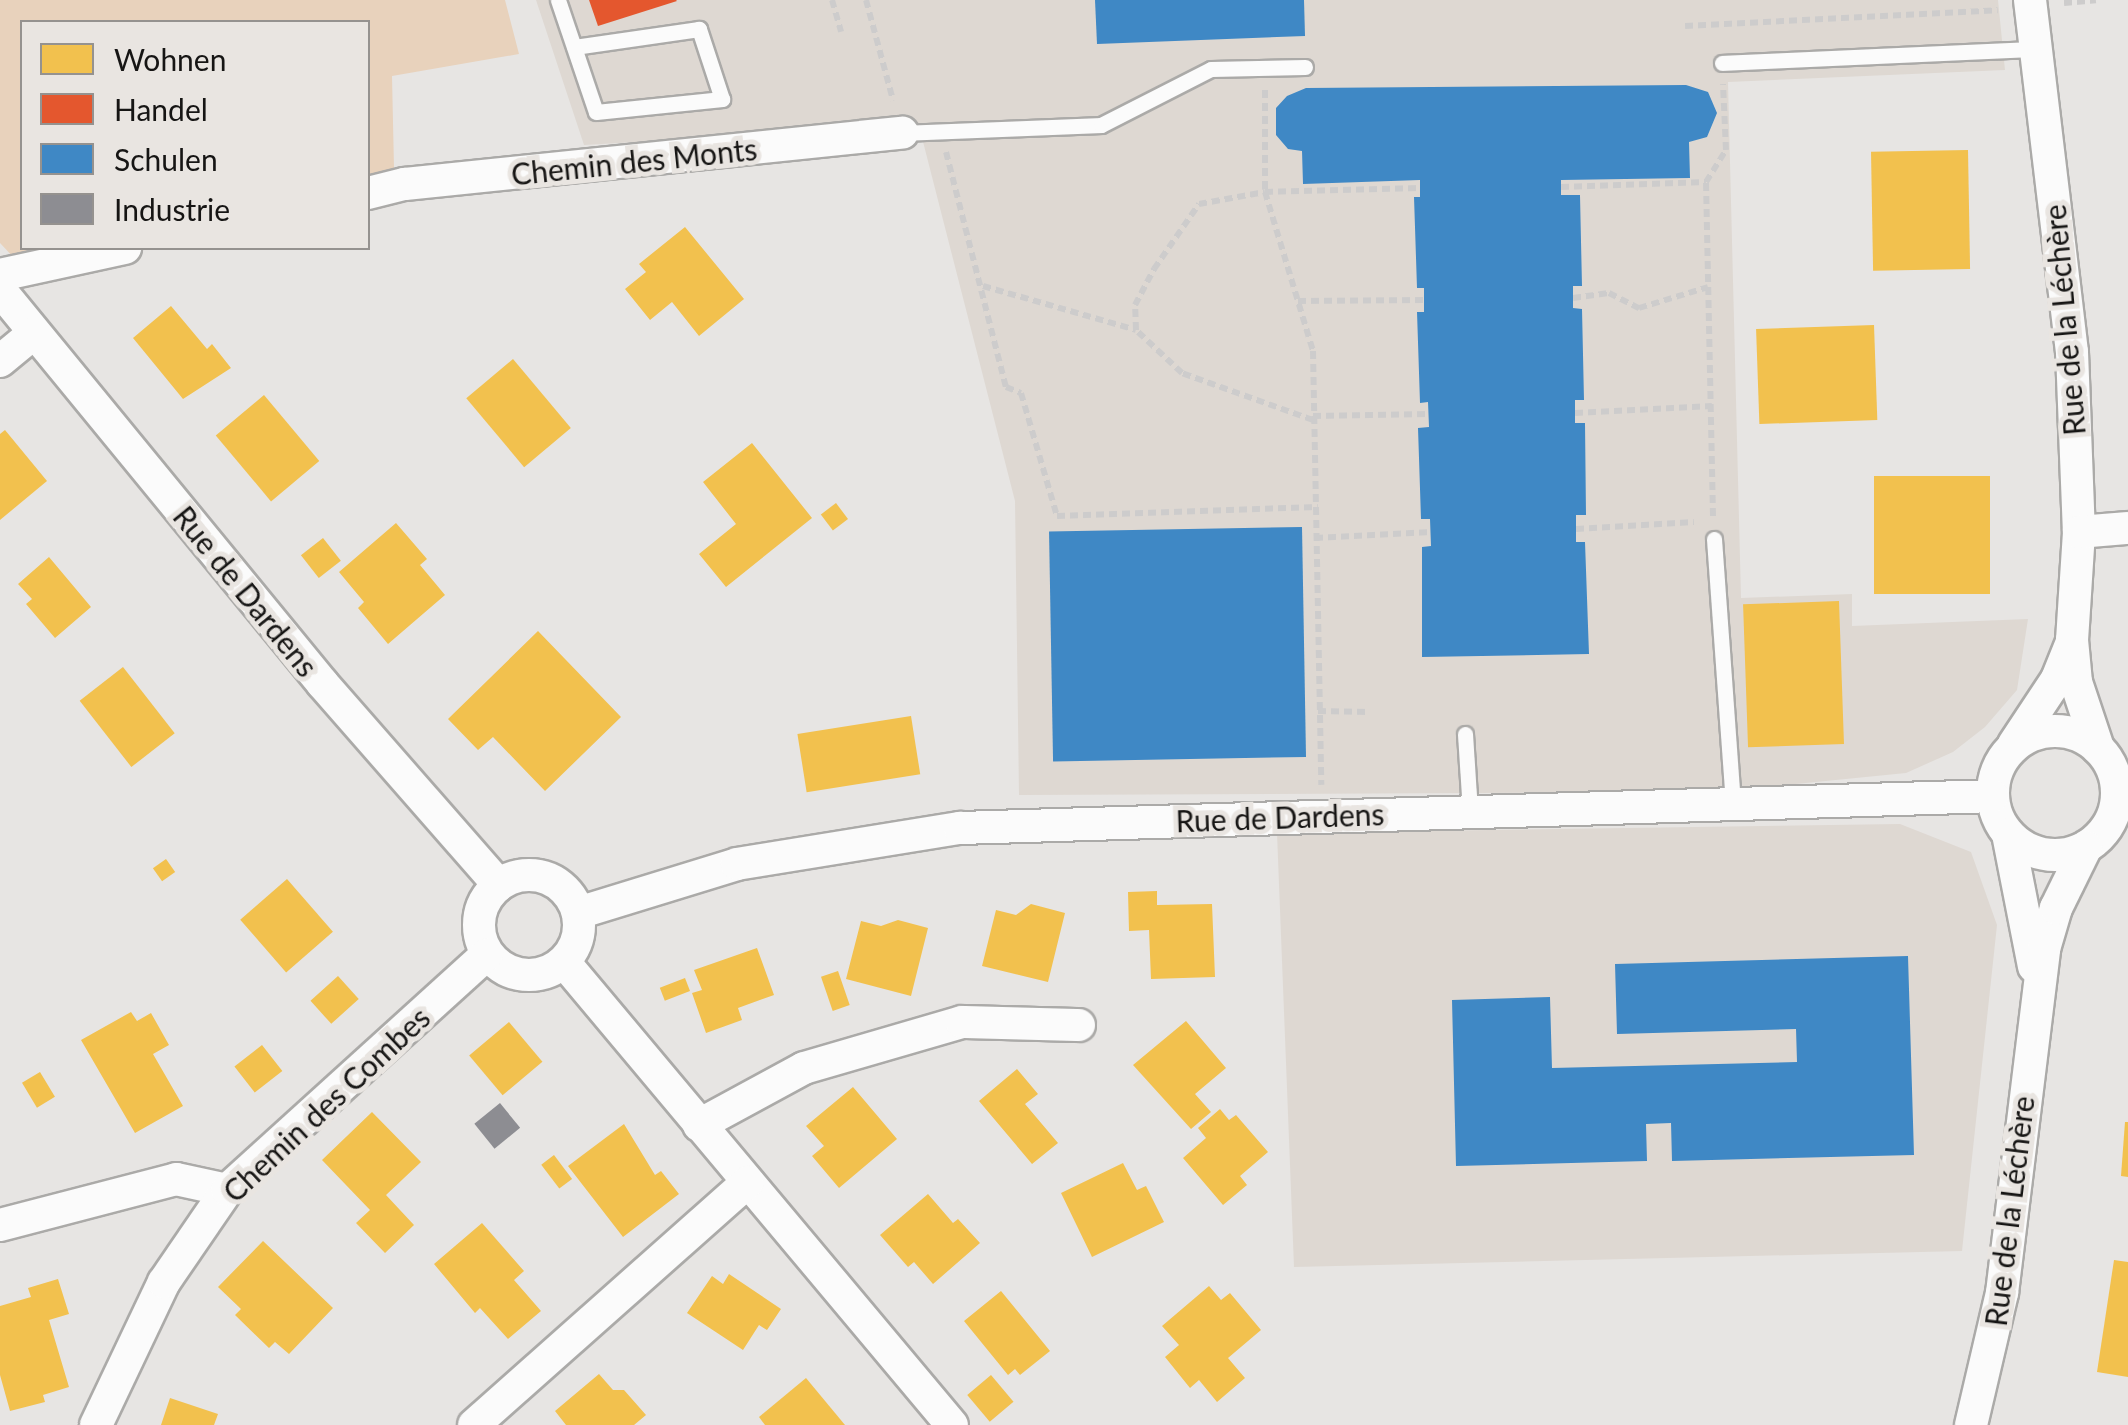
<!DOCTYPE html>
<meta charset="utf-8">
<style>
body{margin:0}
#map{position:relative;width:2128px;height:1425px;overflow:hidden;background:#e7e5e3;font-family:Lato,sans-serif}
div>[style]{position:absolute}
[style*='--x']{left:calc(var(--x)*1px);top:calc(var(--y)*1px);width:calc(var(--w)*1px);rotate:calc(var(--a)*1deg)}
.built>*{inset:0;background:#ded8d2}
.green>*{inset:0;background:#e8d2bc}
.homes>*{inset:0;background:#f2c14e;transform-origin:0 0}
.shops>*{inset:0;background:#e4572e}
.schools>*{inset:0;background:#3f88c5;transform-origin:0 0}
.industry>*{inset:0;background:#8d8d92;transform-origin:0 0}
.path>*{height:6px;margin-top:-3px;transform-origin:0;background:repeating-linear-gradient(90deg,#cdcccc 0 8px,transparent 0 13px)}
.roads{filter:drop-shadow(2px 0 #abaaa8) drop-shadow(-2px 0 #abaaa8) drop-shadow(0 2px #abaaa8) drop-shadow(0 -2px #abaaa8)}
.service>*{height:15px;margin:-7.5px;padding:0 7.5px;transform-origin:7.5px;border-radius:7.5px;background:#fbfbfb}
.minor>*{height:32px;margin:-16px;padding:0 16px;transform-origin:16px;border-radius:16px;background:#fbfbfb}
.minor>.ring{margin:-16px;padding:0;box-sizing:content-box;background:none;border:32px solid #fbfbfb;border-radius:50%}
span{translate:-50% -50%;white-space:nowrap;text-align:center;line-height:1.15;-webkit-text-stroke:10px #e9e5e1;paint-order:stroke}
.street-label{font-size:30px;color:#161514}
.legend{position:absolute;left:20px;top:20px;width:350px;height:230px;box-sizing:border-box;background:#e9e5e1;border:2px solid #95928f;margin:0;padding:12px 18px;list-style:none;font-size:30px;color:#161514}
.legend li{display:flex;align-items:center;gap:20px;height:50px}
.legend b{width:50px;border:2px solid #95928f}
</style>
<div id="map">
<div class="built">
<div style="clip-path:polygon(536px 0,1998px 0,2005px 70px,1728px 82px,1741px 598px,1852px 594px,1852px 626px,2028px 619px,2017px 690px,1985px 727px,1953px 752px,1906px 773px,1717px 792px,1019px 795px,1015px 501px,919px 126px,584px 145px)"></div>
<div style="clip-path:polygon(1900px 824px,1971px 852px,1997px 925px,1962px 1251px,1294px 1267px,1277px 833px)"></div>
</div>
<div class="green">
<div style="clip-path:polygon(0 0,505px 0,519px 54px,392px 76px,394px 168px,368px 175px,368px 22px,22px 22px,22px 248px,71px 248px,17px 261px,0 243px)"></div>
</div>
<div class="homes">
<div style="left:1968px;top:150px;width:119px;height:97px;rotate:89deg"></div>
<div style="clip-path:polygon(685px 227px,744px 299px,699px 336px,672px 302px,650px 320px,625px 289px,646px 272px,639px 264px)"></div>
<div style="clip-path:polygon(171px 306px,207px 349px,212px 344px,231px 368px,183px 399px,133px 338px)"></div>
<div style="left:1874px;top:325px;width:95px;height:118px;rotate:88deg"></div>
<div style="left:513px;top:359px;width:90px;height:61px;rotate:50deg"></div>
<div style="left:264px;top:395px;width:86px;height:63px;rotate:50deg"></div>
<div style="clip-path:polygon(5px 430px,47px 481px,0 520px,0 434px)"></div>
<div style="clip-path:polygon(752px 443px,812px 518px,726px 587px,699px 554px,736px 524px,703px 482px)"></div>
<div style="left:1874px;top:476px;width:116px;height:118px"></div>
<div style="left:836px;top:503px;width:20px;height:19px;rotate:53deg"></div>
<div style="clip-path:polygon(396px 523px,427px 559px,420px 565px,445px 595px,388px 644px,358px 608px,364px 602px,339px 572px)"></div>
<div style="left:323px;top:538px;width:29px;height:28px;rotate:52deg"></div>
<div style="clip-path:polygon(49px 557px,91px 607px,55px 638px,26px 604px,32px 599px,18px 584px)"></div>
<div style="left:1839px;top:601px;width:143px;height:96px;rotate:88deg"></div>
<div style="clip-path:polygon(538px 631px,621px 717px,545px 791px,493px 737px,478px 750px,448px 719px)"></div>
<div style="left:123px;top:667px;width:84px;height:55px;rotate:52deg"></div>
<div style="left:911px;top:716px;width:59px;height:115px;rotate:81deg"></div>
<div style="left:166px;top:859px;width:16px;height:16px;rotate:55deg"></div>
<div style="left:287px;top:879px;width:70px;height:62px;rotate:49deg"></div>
<div style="clip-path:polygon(1157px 891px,1157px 905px,1212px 904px,1215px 977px,1151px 979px,1149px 930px,1129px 931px,1128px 892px)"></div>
<div style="clip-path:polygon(1031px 904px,1065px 913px,1048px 982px,982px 966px,996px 910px,1016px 915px)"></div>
<div style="clip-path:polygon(898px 920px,928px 928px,911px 996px,846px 979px,861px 921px,881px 926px)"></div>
<div style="clip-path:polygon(757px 948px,774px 995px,738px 1008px,742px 1020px,706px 1033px,692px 993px,702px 990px,694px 970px)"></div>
<div style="left:838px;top:971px;width:36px;height:18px;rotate:71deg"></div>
<div style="left:338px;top:976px;width:31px;height:37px;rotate:48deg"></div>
<div style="left:685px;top:978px;width:14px;height:27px;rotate:69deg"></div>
<div style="clip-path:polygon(131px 1012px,137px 1021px,151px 1013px,169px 1045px,153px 1054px,183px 1106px,135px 1133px,81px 1040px)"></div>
<div style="clip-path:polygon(1186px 1021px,1226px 1068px,1195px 1094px,1211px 1112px,1191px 1129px,1133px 1065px)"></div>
<div style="left:509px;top:1022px;width:52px;height:52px;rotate:50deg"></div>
<div style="left:262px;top:1045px;width:33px;height:35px;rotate:52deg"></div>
<div style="clip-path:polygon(1017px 1069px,1038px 1094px,1025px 1104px,1058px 1143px,1032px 1164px,979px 1101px)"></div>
<div style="left:40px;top:1072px;width:29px;height:21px;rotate:59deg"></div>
<div style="clip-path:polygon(853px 1087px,897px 1139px,839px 1188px,812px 1156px,824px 1146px,806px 1126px)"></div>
<div style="clip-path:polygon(1220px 1109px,1229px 1120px,1236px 1115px,1268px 1152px,1240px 1176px,1247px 1185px,1223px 1205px,1183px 1158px,1206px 1138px,1198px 1128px)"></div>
<div style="clip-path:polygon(372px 1112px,421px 1162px,386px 1195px,414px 1225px,385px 1253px,356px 1223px,370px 1210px,322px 1160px)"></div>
<div style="clip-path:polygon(2125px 1122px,2128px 1122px,2128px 1177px,2121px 1176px)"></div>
<div style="clip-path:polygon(624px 1124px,655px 1175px,661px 1171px,679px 1194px,623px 1237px,568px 1166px)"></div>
<div style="left:554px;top:1155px;width:30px;height:16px;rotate:53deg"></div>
<div style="clip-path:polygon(1123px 1163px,1137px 1190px,1146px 1186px,1164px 1222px,1092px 1257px,1061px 1193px)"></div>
<div style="clip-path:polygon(928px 1194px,953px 1223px,958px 1219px,980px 1243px,933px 1284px,914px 1262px,908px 1267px,880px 1235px)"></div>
<div style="clip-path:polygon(482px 1223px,524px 1271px,514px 1280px,541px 1311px,508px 1339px,480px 1308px,475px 1313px,434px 1264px)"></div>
<div style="clip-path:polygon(263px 1241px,333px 1308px,289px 1354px,275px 1342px,269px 1348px,235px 1315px,241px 1309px,218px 1287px)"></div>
<div style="clip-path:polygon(2114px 1260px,2128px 1262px,2128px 1377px,2097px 1372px)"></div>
<div style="clip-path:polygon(729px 1274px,781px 1309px,767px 1330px,759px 1325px,743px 1350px,687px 1313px,712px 1276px,723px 1284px)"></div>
<div style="clip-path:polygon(58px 1279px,69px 1314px,49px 1320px,69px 1387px,43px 1395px,45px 1402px,10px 1411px,0 1375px,0 1306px,31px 1297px,28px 1288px)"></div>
<div style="clip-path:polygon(1209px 1286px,1221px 1300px,1230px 1293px,1261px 1330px,1228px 1358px,1245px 1378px,1217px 1402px,1199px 1380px,1190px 1388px,1165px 1357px,1179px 1345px,1162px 1326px)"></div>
<div style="clip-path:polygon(1001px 1291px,1050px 1351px,1020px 1375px,1015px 1369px,1008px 1375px,964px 1321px)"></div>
<div style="clip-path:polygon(599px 1374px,613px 1390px,624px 1390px,646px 1415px,634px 1425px,566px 1425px,555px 1411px)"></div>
<div style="left:991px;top:1375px;width:35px;height:31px;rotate:50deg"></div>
<div style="clip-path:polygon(806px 1378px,845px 1425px,765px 1425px,759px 1417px)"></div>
<div style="clip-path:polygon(170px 1398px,218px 1414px,214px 1425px,161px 1425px)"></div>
</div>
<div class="shops">
<div style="clip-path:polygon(589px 0,676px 0,677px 1px,598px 26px)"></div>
</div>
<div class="schools">
<div style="clip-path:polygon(1095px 0,1304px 0,1305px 36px,1097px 44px)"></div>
<div style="clip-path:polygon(1686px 85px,1708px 92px,1717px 113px,1707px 137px,1689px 142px,1690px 178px,1561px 180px,1561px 195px,1580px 195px,1582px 286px,1573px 286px,1573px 308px,1582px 309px,1584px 400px,1575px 400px,1575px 423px,1585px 423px,1586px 515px,1576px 515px,1576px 542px,1585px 542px,1589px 654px,1422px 657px,1422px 547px,1431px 546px,1430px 519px,1421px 519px,1418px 428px,1429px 427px,1428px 402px,1420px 403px,1417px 312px,1424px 312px,1424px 288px,1417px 288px,1414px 197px,1420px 197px,1420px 180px,1303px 184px,1302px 151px,1288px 149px,1276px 135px,1276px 108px,1287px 96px,1306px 88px)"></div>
<div style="left:1302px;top:527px;width:230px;height:253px;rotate:89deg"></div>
<div style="clip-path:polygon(1908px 956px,1914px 1155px,1672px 1161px,1671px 1123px,1646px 1124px,1647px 1161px,1456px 1166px,1452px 1000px,1550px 997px,1552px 1068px,1797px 1062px,1796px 1029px,1617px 1034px,1615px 964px)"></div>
</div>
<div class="industry">
<div style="left:500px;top:1103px;width:32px;height:33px;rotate:51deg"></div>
</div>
<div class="path">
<div style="--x:832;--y:0;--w:33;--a:74"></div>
<div style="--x:866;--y:0;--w:104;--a:74.9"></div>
<div style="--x:2064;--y:3;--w:32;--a:-5"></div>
<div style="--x:1685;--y:26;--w:313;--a:-2.9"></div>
<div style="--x:1265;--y:90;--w:102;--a:90"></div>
<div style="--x:1265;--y:192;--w:166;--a:73.2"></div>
<div style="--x:1313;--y:351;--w:434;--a:88.9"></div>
<div style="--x:946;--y:152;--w:243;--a:75.7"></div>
<div style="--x:1006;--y:387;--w:16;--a:22"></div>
<div style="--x:1021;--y:393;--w:128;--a:73.7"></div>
<div style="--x:1057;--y:516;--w:261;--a:-2"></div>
<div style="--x:1561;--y:187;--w:145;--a:-2"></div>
<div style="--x:983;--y:286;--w:159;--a:16"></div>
<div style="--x:1573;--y:298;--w:36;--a:-8"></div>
<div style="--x:1609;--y:293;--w:34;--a:27"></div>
<div style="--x:1639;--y:308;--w:72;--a:-16.9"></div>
<div style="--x:1298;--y:301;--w:126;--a:-0.5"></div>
<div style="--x:1575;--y:413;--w:137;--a:-2.9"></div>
<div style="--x:1313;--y:416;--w:116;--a:-1"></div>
<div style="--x:1313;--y:420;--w:139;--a:-160.3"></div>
<div style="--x:1182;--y:373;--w:63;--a:-136.9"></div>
<div style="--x:1136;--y:330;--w:25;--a:-92"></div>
<div style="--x:1135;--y:305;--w:41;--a:-62.2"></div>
<div style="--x:1154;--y:269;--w:79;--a:-55.3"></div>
<div style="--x:1199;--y:204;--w:67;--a:-10.3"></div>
<div style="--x:1265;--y:192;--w:155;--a:-1.5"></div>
<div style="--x:1713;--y:516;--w:334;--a:-91.2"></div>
<div style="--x:1706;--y:182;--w:38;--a:-58"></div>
<div style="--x:1726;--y:150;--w:66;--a:-92.6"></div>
<div style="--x:1576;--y:529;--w:118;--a:-3.4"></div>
<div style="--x:1315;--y:538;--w:116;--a:-3"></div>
<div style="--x:1318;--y:711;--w:52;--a:1.1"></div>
</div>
<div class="roads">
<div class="service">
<div style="--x:558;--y:0;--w:118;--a:71.3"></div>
<div style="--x:596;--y:112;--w:127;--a:-5.9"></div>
<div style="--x:722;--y:99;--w:74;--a:-108.2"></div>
<div style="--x:699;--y:29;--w:126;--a:171.8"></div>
<div style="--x:1722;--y:63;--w:314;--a:-2.6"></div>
<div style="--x:902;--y:133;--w:199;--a:-2.3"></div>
<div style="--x:1101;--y:125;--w:123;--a:-27"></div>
<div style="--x:1211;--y:69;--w:94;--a:-1.2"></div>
<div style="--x:1714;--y:539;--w:263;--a:85.9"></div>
<div style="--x:1465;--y:734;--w:77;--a:86.3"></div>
</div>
<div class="minor">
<div style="--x:2030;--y:0;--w:354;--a:83.2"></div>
<div style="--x:2072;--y:352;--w:180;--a:87.8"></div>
<div style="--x:2079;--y:532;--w:108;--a:93.7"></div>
<div style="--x:2072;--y:640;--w:42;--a:84.6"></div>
<div style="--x:2076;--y:682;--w:70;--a:71.6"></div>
<div style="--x:368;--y:193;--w:38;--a:-14"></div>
<div style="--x:405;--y:184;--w:500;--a:-5.9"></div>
<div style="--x:0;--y:275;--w:128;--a:-12.2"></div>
<div style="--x:0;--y:290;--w:509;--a:50.66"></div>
<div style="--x:323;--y:684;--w:267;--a:48.8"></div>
<div style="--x:0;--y:361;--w:44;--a:-39.5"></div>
<div style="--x:2079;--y:532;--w:49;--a:-4.7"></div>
<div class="ring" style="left:1993px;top:731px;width:92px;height:92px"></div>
<div style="--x:2014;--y:744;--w:78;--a:-56.5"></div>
<div style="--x:2057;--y:679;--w:38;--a:-68"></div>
<div style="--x:2008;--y:834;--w:135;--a:78.9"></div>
<div class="ring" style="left:479px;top:875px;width:68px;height:68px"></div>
<div style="--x:578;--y:913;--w:166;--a:-17.1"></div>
<div style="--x:737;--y:864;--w:226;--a:-9.2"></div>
<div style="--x:960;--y:828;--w:1033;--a:-1.77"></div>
<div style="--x:564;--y:962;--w:604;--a:50.04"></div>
<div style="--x:699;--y:1125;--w:119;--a:-28.5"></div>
<div style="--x:804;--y:1068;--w:165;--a:-16.2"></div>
<div style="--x:962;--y:1022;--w:117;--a:1.5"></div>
<div style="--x:0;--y:1225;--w:182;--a:-14.6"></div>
<div style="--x:176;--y:1179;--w:52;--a:12.2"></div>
<div style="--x:96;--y:1425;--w:158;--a:-64.6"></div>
<div style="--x:164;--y:1282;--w:112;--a:-55.6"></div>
<div style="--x:227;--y:1190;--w:351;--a:-42.2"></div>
<div style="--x:474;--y:1425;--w:366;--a:-41.6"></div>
<div style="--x:1971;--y:1425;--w:136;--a:-76.8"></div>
<div style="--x:2002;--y:1293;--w:347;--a:-83"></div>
<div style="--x:2044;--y:949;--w:43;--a:-73.7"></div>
<div style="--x:2056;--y:908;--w:68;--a:-63.8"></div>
</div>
</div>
<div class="street-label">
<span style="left:634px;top:161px;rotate:-6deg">Chemin des Monts</span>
<span style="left:2064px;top:320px;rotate:-95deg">Rue de la Léchère</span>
<span style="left:246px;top:591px;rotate:51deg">Rue de Dardens</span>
<span style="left:1280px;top:817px;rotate:-2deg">Rue de Dardens</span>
<span style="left:326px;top:1104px;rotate:-43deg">Chemin des Combes</span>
<span style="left:2009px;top:1211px;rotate:-83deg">Rue de la Léchère</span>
</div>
<ul class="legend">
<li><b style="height:28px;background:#f2c14e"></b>Wohnen</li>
<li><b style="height:28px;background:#e4572e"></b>Handel</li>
<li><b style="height:28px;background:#3f88c5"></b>Schulen</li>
<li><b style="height:28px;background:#8d8d92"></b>Industrie</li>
</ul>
</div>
